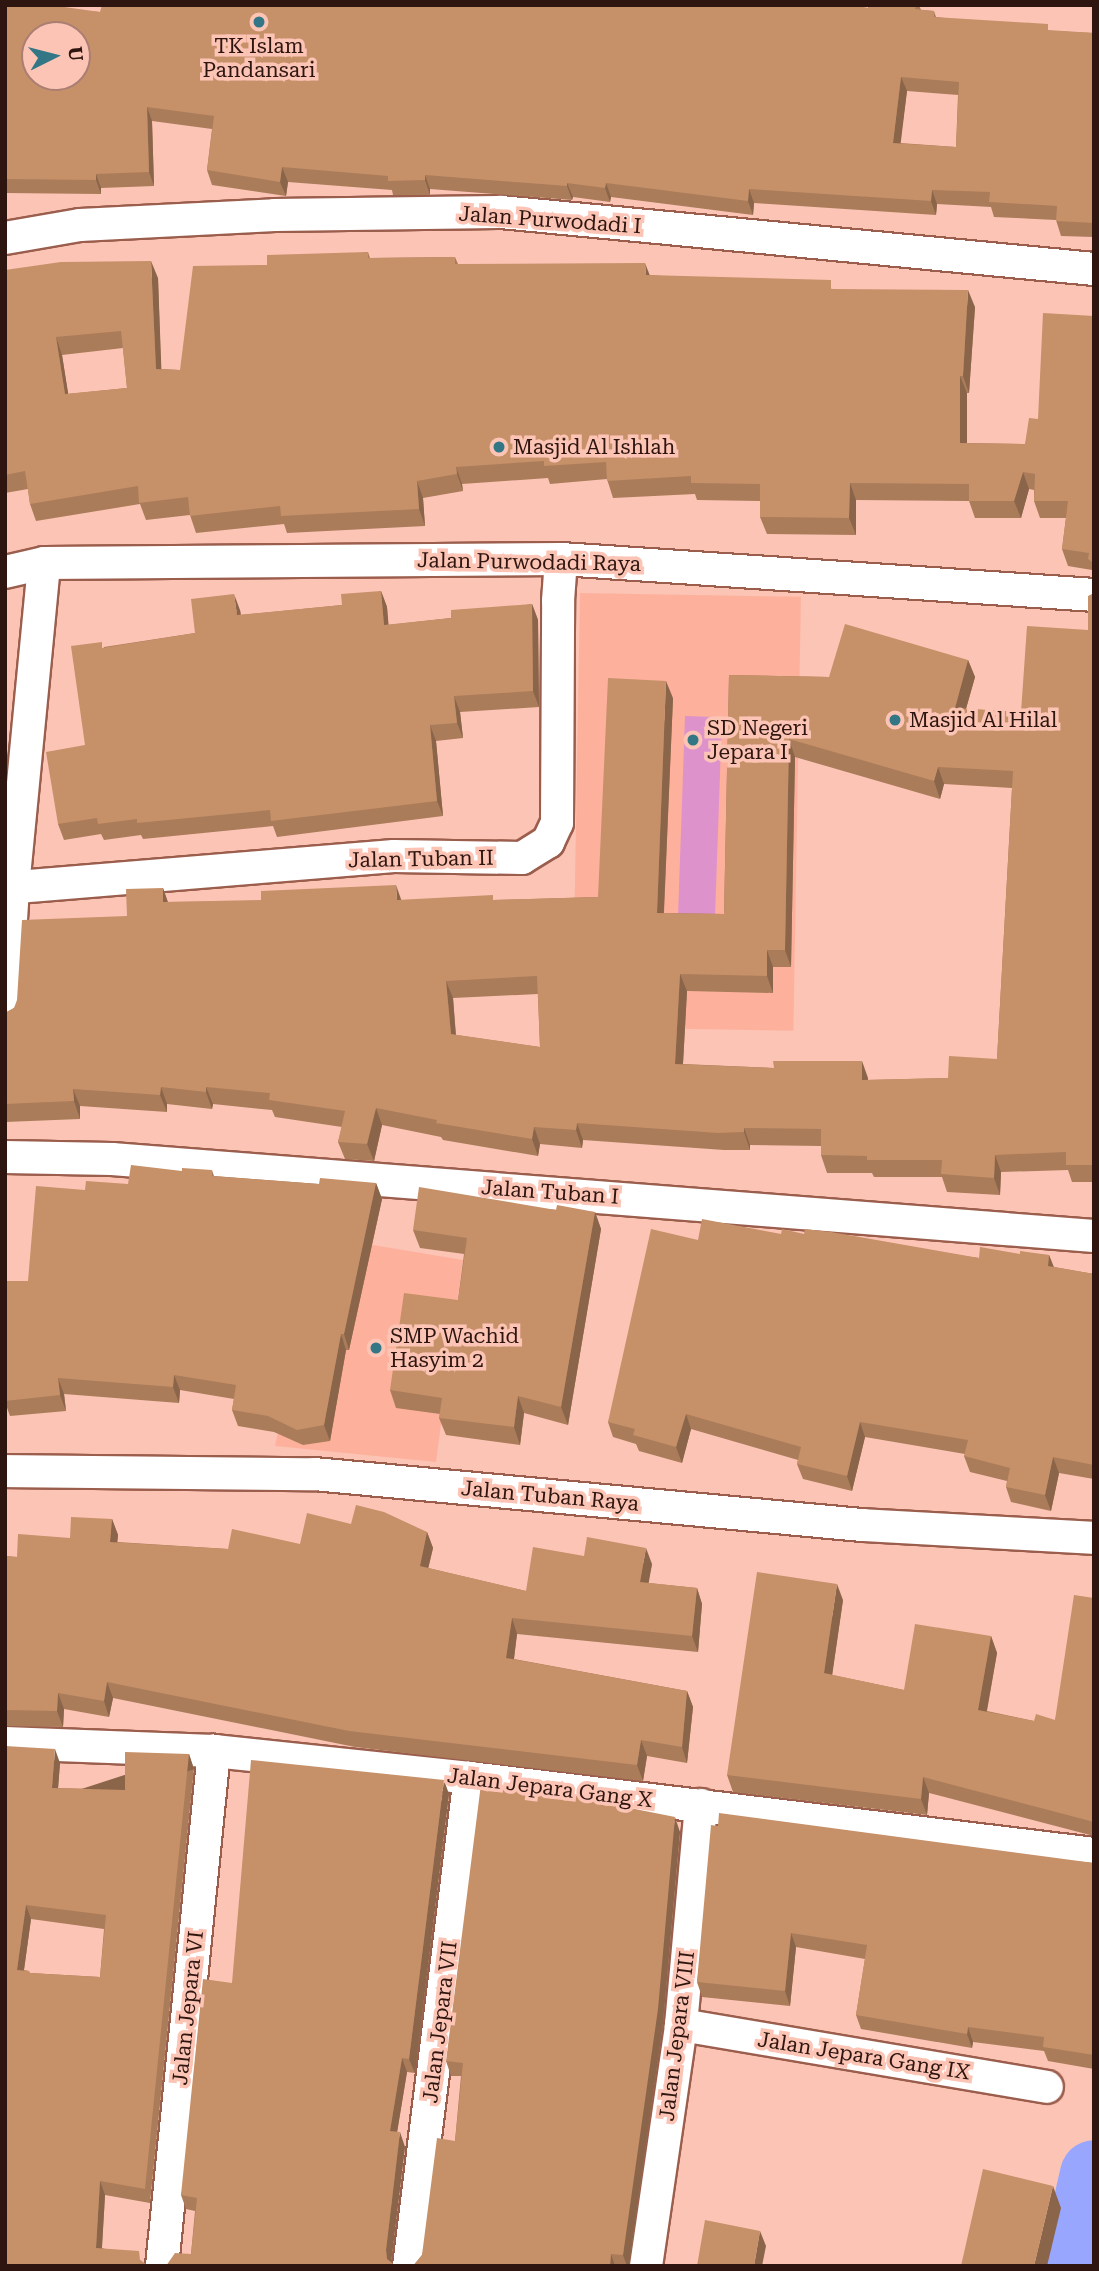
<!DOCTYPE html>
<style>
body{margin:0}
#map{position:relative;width:1099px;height:2271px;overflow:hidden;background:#fcc4b5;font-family:"Roboto Serif",serif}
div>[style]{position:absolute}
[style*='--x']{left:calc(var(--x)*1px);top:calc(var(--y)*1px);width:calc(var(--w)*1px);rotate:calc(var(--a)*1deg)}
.built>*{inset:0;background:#fdb19c;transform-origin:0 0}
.green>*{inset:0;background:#de92cb;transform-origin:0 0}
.river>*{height:68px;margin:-34px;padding:0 34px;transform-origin:34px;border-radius:34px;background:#99a6fd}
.roads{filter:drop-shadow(2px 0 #9b5e4d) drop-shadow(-2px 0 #9b5e4d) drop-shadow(0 2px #9b5e4d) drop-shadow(0 -2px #9b5e4d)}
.minor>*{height:32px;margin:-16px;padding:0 16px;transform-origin:16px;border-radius:16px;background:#fff}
.wall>*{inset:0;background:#aa7c5a}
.shaded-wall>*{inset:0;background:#8b654a;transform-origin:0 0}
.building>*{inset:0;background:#c69069}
.dots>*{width:19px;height:19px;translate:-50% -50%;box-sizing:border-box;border:4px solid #fcc4b5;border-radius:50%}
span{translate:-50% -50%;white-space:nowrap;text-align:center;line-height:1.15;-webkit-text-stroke:7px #fcc4b5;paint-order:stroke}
.poi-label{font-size:21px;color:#2e150f}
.left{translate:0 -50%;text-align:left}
.street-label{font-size:21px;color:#2e150f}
.frame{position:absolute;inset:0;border:7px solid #2e150f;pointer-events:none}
.north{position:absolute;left:21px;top:21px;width:70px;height:70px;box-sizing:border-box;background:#fcc4b5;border:2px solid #aa7e73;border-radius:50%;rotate:84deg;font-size:19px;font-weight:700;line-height:28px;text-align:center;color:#2e150f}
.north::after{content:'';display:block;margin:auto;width:24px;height:32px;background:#337686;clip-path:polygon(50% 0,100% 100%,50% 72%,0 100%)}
</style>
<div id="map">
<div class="built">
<div style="left:580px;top:593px;width:221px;height:434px;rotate:1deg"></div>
<div style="clip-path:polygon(361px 1243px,463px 1260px,436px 1462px,275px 1446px,286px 1395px)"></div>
</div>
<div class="green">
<div style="left:685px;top:716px;width:37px;height:201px;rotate:2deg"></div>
</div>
<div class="river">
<div style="--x:1073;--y:2266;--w:94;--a:-77.1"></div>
</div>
<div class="roads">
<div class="minor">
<div style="--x:5;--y:238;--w:76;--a:-9.8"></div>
<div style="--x:80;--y:225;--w:195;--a:-2.9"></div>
<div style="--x:275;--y:215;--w:226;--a:-0.8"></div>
<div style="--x:501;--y:212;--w:596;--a:5.49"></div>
<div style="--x:5;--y:572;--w:40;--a:-13"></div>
<div style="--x:44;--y:563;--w:517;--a:-0.44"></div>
<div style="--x:561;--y:559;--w:534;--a:3.86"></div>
<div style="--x:5;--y:888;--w:390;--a:-4.7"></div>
<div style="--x:394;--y:856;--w:128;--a:0.9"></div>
<div style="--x:522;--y:858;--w:31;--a:-32"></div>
<div style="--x:548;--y:842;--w:21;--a:-65"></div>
<div style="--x:557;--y:823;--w:222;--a:-89.7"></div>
<div style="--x:558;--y:601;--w:42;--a:-85.9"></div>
<div style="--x:5;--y:1015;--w:128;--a:-86.4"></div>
<div style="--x:13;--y:887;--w:325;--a:-84.5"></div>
<div style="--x:5;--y:1157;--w:107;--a:1.1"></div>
<div style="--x:112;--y:1159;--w:985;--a:4.48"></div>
<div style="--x:5;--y:1471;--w:309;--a:0.6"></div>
<div style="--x:314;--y:1474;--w:550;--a:5.32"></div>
<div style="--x:862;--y:1525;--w:232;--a:3.2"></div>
<div style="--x:5;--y:1743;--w:209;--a:2.2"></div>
<div style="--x:214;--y:1751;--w:257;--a:6"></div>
<div style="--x:470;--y:1778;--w:629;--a:6.94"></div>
<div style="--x:681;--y:2025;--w:371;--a:9.6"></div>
<div style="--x:162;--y:2266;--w:518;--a:-84.23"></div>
<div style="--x:409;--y:2266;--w:492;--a:-82.9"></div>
<div style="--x:646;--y:2266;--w:244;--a:-81.7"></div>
<div style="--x:681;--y:2025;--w:221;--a:-84.8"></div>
</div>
</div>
<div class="wall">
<div style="clip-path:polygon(evenodd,5px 5px,100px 12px,776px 7px,868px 8px,869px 5px,919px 5px,921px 10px,934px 11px,936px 17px,1051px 31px,1094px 33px,1094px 237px,1061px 236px,1056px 220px,994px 217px,991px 207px,937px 204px,936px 215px,754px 203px,753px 215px,611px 197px,610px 202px,573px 197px,572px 200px,430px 189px,430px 195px,393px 195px,392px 190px,288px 182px,286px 196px,212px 185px,207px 170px,212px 129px,152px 121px,154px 186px,101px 188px,101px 194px,5px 193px,5px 5px,907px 91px,958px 95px,956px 147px,900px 143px,907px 91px)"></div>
<div style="clip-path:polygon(evenodd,368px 252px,370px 258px,455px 257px,458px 264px,650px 275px,834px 289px,975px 307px,969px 393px,967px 393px,967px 443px,1025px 444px,1094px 316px,1094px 574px,1092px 570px,1068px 566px,1062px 549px,1066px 518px,1040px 518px,1034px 501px,1034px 490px,1029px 489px,1021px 518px,975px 518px,969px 501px,856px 500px,856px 535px,767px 534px,760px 517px,760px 501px,697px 500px,695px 494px,613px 498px,607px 479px,550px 484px,548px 478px,462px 484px,463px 491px,423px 498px,425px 526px,287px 533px,284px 524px,196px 533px,190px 515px,146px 520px,140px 504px,36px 521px,30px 504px,28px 489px,5px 493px,5px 270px,158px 278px,161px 369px,180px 370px,267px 265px,368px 252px,123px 348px,127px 388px,68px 394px,62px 355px,123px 348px)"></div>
<div style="clip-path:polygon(381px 591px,387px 607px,388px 625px,451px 618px,532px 604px,538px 620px,539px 707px,460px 712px,463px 738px,436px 741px,443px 816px,277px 837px,273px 826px,143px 839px,141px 835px,104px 840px,101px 834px,64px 840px,58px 824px,85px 745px,104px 647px,195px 633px,240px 610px,241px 615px,342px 605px)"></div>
<div style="clip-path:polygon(evenodd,1094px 593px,1094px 1182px,1072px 1182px,1068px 1170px,1001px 1172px,1000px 1195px,947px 1192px,942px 1177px,874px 1177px,872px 1173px,827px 1173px,821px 1155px,821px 1146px,750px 1145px,750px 1150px,724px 1150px,583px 1140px,582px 1148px,540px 1144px,538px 1156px,443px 1140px,441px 1137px,382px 1125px,374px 1161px,345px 1159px,338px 1142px,342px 1127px,275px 1117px,272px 1110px,213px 1104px,212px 1109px,167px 1104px,167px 1112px,80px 1106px,80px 1119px,5px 1122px,5px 1013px,14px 1008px,127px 916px,163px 888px,168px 902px,494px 900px,598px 897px,673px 698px,664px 913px,724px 914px,729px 675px,829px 677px,968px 660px,975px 677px,966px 709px,1021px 712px,1088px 630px,1094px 593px,795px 757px,940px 799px,944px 784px,1012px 788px,997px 1059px,948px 1078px,868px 1080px,868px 1078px,774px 1068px,683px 1064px,687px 991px,773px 993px,773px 967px,791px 967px,795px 757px,1094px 593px,538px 994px,540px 1047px,456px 1035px,453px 998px,538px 994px)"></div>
<div style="clip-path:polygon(212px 1170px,214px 1176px,319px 1184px,376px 1183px,382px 1199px,349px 1350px,346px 1350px,330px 1441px,303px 1445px,274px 1432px,238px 1426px,232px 1410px,234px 1399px,180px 1390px,179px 1403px,64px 1394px,66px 1411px,10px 1416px,5px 1402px,5px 1281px,28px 1281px,85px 1190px,128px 1184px,182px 1171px)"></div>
<div style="clip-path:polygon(556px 1210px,595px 1212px,601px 1229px,568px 1425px,524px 1413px,520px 1445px,446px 1435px,439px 1418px,440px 1414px,396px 1408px,390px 1390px,458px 1300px,464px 1254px,420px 1248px,413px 1230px)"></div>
<div style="clip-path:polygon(781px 1234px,804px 1234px,979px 1258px,1020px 1254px,1049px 1255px,1054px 1267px,1094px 1274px,1094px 1479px,1059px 1473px,1051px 1511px,1011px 1502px,1006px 1487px,1007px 1481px,970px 1472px,964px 1456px,965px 1454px,865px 1437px,852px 1491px,803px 1479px,797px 1464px,798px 1460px,691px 1429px,682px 1463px,639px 1451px,636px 1444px,613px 1437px,608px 1422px,698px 1240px)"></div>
<div style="clip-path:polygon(112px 1519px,118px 1535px,117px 1542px,228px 1549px,300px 1544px,351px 1524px,427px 1532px,433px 1548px,428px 1568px,526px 1591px,584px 1556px,652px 1564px,648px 1583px,697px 1588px,702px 1604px,698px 1652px,517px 1634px,514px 1659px,687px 1691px,693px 1707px,687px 1763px,647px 1756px,643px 1781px,355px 1747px,113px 1698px,109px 1717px,64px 1709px,63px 1727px,5px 1726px,5px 1556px,17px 1557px,70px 1538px)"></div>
<div style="clip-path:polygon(1094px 1598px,1094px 1836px,929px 1793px,927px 1815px,733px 1792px,727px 1775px,843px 1600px,832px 1675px,904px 1690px,991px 1636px,997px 1653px,987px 1711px,1034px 1721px,1055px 1720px)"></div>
<div style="clip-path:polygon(evenodd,5px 1746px,60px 1763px,58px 1788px,125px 1790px,189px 1754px,194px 1769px,150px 2203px,105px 2195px,102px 2248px,142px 2261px,5px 2266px,5px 1746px,31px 1919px,104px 1929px,100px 1977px,30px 1973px,29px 1971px,24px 1970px,31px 1919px)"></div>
<div style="clip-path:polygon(449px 1794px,415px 2073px,407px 2072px,397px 2132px,405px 2147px,391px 2262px,191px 2254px,195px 2211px,186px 2209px,181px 2195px,232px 1983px)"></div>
<div style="clip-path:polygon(634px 1809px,680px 1832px,663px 2023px,629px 2266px,413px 2266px,422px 2255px,455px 2141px,461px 2076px,451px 2076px,446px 2061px)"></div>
<div style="clip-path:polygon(718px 1826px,1094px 1863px,1094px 2069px,1048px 2061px,1044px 2051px,973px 2042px,972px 2048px,861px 2029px,856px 2015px,865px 1959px,796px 1947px,790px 2006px,702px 1997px,697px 1982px)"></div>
</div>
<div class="shaded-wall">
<div style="clip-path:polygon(901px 77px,907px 91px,899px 157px,893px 143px)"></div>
<div style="clip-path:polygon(147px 107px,152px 121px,154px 186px,149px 172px)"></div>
<div style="clip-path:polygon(282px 167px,288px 182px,286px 196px,280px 182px)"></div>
<div style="clip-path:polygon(96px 174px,101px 188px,101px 194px,96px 180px)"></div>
<div style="clip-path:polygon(425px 175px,430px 189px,430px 195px,425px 180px)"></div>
<div style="clip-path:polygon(567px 183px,573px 197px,572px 200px,567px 186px)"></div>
<div style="clip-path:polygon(606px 183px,611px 197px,610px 202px,605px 188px)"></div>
<div style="clip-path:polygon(749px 189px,754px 203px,753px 215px,748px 201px)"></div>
<div style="clip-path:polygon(932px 190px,937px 204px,936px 215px,931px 201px)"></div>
<div style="clip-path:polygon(151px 261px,158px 278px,162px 386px,156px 369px)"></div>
<div style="clip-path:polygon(645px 263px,652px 281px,646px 275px)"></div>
<div style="clip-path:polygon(968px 290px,975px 307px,969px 393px,963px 376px)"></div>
<div style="clip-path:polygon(56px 337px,62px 355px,71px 411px,65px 394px)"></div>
<div style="clip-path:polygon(960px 376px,967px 393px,967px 460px,960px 443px)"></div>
<div style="clip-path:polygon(456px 467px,462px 484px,463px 491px,457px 474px)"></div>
<div style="clip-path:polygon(1023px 472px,1029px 489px,1021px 518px,1014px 501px)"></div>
<div style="clip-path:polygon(417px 481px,423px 498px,425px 526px,419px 509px)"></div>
<div style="clip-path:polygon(850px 483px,856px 500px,856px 535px,849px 518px)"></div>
<div style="clip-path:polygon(381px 591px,387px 607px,390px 641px,384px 625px)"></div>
<div style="clip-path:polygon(234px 594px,240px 610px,243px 631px,237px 615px)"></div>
<div style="clip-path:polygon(532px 604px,538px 620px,539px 707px,533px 691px)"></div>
<div style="clip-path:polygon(968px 660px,975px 677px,961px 726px,955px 708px)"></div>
<div style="clip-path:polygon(666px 681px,673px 698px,663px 930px,657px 913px)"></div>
<div style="clip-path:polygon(454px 696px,460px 712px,463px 738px,457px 723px)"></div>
<div style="clip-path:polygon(430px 725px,436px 741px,443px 816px,437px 801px)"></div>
<div style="clip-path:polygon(789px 739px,795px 757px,791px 967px,785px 950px)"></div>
<div style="clip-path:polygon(938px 767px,944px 784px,940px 799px,934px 781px)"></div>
<div style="clip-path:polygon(396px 885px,402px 902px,397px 900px)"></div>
<div style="clip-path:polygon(163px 888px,169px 906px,163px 902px)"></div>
<div style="clip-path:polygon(767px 950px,773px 967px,773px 993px,767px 976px)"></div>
<div style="clip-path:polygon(680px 974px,687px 991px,682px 1081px,675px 1064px)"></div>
<div style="clip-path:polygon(446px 981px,453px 998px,457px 1052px,451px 1034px)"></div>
<div style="clip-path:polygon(862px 1061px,868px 1078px,868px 1097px,862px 1080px)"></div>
<div style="clip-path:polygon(161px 1087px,167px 1104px,167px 1112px,160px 1095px)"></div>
<div style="clip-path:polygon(206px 1087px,213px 1104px,212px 1109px,206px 1092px)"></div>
<div style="clip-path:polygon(73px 1089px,80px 1106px,80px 1119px,74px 1101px)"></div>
<div style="clip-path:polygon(376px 1108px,382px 1125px,374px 1161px,367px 1144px)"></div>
<div style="clip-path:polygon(577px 1123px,583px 1140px,582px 1148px,576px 1130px)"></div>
<div style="clip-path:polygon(534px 1127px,540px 1144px,538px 1156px,532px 1139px)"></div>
<div style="clip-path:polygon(744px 1128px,750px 1145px,750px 1150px,744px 1132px)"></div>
<div style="clip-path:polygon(995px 1155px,1001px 1172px,1000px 1195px,994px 1178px)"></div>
<div style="clip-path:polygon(376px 1183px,382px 1199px,349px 1350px,344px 1334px)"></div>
<div style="clip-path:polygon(595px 1212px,601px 1229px,568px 1425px,561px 1407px)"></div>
<div style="clip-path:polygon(1049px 1255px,1055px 1271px,1048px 1266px)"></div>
<div style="clip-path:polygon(341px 1334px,346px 1350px,330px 1441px,324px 1425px)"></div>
<div style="clip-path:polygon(174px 1375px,180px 1390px,179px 1403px,173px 1387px)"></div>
<div style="clip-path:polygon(58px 1378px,64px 1394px,66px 1411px,60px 1395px)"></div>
<div style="clip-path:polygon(518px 1396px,524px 1413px,520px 1445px,514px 1427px)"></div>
<div style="clip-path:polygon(686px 1414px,691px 1429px,682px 1463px,676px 1447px)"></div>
<div style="clip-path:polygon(860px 1422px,865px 1437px,852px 1491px,847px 1476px)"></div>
<div style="clip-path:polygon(1053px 1457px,1059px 1473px,1051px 1511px,1045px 1495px)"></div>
<div style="clip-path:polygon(112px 1519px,118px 1535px,116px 1558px,110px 1542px)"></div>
<div style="clip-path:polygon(427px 1532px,433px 1548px,425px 1582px,420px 1566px)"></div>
<div style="clip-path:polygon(646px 1548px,652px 1564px,646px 1598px,640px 1582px)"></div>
<div style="clip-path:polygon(837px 1584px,843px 1600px,830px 1690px,824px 1673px)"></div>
<div style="clip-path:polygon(697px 1588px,702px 1604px,698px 1652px,692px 1636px)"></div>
<div style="clip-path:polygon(512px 1618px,517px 1634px,512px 1674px,506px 1658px)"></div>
<div style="clip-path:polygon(991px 1636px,997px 1653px,984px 1726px,978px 1710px)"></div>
<div style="clip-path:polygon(107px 1682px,113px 1698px,109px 1717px,104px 1701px)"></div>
<div style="clip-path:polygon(687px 1691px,693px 1707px,687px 1763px,682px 1747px)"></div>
<div style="clip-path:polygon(58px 1693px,64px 1709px,63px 1727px,57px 1711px)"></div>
<div style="clip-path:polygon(641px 1740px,647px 1756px,643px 1781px,637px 1765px)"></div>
<div style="clip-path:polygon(55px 1749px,60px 1763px,57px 1802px,52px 1788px)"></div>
<div style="left:189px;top:1754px;width:16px;height:437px;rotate:72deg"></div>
<div style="clip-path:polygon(923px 1777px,929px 1793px,927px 1815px,921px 1799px)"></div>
<div style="clip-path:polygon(444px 1780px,449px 1794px,415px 2073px,409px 2059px)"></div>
<div style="clip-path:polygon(675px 1817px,680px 1832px,663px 2023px,629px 2266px,627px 2266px,623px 2255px)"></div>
<div style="clip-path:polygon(26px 1905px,31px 1919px,22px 1984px,17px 1970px)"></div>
<div style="clip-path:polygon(791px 1933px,796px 1947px,790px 2006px,785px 1991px)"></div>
<div style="clip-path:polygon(968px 2027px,973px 2042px,972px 2048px,967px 2034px)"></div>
<div style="clip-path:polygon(402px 2058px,407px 2072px,395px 2145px,390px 2131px)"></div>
<div style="clip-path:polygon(400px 2132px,405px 2147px,391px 2264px,387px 2259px,386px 2250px)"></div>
<div style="clip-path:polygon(100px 2181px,105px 2195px,101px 2262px,96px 2248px)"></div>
<div style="clip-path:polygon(1053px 2186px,1061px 2208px,1047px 2266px,1034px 2266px)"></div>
<div style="clip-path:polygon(760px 2231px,766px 2246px,762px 2266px,754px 2266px)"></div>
<div style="clip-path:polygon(611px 2254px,615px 2266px,610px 2266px)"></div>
</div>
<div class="building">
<div style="clip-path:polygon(evenodd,5px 5px,50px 5px,100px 12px,102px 5px,760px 5px,776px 7px,777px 5px,855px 5px,868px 8px,869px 5px,916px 5px,915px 9px,934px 11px,934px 17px,1048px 24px,1048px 30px,1094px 33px,1094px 223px,1056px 221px,1057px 206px,989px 202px,990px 192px,932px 190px,931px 201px,749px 189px,748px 201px,606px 183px,605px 188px,567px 183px,567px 186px,425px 175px,425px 180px,388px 181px,388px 176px,282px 167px,280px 182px,207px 170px,214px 116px,147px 107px,149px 172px,96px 174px,96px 180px,5px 179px,5px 5px,35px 35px,77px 35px,77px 77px,35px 77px,35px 35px,5px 5px,901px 77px,959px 82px,956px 147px,893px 143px,901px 77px)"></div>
<div style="clip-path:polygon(evenodd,368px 252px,368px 258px,455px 257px,455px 264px,645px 263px,646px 275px,831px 280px,831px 289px,968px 290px,963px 376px,960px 376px,960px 443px,1025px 444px,1029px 418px,1038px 419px,1043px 313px,1094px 316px,1094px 563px,1088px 559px,1089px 553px,1062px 549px,1068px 501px,1034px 501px,1035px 474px,1023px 472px,1014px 501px,969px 501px,969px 484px,850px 483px,849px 518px,760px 517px,760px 484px,691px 483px,691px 476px,607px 481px,606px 462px,544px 466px,544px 461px,456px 467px,457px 474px,417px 481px,419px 509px,281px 516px,280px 506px,190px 516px,188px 497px,139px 503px,138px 486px,30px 504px,25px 471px,5px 475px,5px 270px,61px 262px,151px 261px,156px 369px,180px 370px,193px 266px,267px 265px,267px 255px,368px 252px,121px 331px,127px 388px,65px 394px,56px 337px,121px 331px)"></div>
<div style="clip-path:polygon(381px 591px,384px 625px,451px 618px,451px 610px,532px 604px,533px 691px,454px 696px,457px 723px,430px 725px,437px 801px,271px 821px,270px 810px,137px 823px,137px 819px,98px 824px,97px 818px,58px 824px,46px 752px,85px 745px,71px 646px,102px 642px,102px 648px,195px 633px,191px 599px,234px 594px,237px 615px,342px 605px,341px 594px)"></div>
<div style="clip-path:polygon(evenodd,1094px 593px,1094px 1165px,1066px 1165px,1066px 1152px,995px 1155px,994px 1178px,941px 1174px,942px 1160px,867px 1160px,867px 1156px,821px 1155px,821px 1129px,744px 1128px,744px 1132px,718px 1133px,577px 1123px,576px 1130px,534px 1127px,532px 1139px,436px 1123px,437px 1120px,376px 1108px,367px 1144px,338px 1142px,345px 1111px,269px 1100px,270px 1093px,206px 1087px,206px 1092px,161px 1087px,160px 1095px,73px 1089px,74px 1101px,5px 1104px,5px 1013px,14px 1008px,17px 1000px,22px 920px,127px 916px,126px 889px,163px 888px,163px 902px,261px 900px,261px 891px,396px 885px,397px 900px,493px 895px,493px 900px,598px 897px,608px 678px,666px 681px,657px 913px,724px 914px,729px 675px,829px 677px,845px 624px,968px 660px,955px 708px,1021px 712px,1027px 626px,1088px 630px,1088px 596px,1094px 593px,789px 739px,934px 781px,938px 767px,1013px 771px,997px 1059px,949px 1056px,948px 1078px,862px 1080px,862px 1061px,773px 1061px,774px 1068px,675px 1064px,680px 974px,767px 976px,767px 950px,785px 950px,789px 739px,1094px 593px,537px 976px,540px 1047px,451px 1034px,446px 981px,537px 976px)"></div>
<div style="clip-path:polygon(131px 1165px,182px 1171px,182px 1168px,212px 1170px,212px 1176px,319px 1184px,320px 1178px,376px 1183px,344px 1334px,341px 1334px,324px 1425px,297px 1430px,268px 1416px,232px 1410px,236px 1385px,174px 1375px,173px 1387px,58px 1378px,60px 1395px,5px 1401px,5px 1281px,28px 1281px,36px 1186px,85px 1190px,86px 1181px,128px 1184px)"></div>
<div style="clip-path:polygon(419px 1187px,556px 1210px,557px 1205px,595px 1212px,561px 1407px,518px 1396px,514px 1427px,439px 1418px,442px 1398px,390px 1390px,404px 1293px,458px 1300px,467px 1238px,413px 1230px)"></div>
<div style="clip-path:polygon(702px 1219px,781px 1234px,782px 1229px,804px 1234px,805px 1229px,831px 1232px,979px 1258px,980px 1247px,1020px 1254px,1020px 1251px,1049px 1255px,1048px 1266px,1094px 1274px,1094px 1465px,1053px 1457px,1045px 1495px,1006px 1487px,1010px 1468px,964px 1456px,968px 1440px,860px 1422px,847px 1476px,797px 1464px,801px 1447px,686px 1414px,676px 1447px,633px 1435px,635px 1429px,608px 1422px,651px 1229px,698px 1240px)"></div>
<div style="clip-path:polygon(356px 1505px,384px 1512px,427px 1532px,420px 1566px,526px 1591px,533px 1547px,584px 1556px,587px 1537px,646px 1548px,640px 1582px,697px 1588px,692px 1636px,512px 1618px,506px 1658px,687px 1691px,682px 1747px,641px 1740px,637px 1765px,349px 1731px,107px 1682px,104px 1701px,58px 1693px,57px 1711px,5px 1710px,5px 1556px,17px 1557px,18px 1534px,70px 1538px,71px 1517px,112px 1519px,110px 1542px,228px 1549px,232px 1529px,300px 1544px,307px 1513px,351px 1524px)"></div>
<div style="clip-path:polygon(757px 1572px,837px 1584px,824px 1673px,904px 1690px,915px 1624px,991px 1636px,978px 1710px,1034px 1721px,1036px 1714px,1055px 1720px,1074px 1595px,1094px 1598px,1094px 1822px,923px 1777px,921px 1799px,727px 1775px)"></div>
<div style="clip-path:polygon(evenodd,5px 1746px,55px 1749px,52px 1788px,125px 1790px,125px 1752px,189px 1754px,145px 2189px,100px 2181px,96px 2248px,139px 2251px,140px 2260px,149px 2266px,5px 2266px,5px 1746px,26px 1905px,106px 1915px,100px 1977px,29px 1973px,29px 1971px,17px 1970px,26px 1905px)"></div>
<div style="clip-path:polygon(251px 1760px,444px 1780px,409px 2059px,402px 2058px,390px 2131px,400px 2132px,386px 2250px,387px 2259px,396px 2266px,166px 2266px,175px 2253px,191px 2254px,197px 2198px,181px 2195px,203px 1979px,232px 1983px)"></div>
<div style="clip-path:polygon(481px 1784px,631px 1802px,630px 1808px,675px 1817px,658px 2009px,623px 2255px,611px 2254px,610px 2266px,413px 2266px,422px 2255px,437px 2138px,455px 2141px,463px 2063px,446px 2061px)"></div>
<div style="clip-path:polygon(719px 1813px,1094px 1863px,1094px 2055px,1043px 2047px,1044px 2037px,968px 2027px,967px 2034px,856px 2015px,867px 1945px,791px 1933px,785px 1991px,697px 1982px,711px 1825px,718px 1826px)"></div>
<div style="clip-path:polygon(983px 2169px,1053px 2186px,1034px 2266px,961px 2266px)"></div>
<div style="clip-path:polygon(705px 2220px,760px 2231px,754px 2266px,697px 2266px)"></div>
</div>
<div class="dots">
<div style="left:259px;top:22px;background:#337686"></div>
<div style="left:499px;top:447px;background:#337686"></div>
<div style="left:895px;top:720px;background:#337686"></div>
<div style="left:693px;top:740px;background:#337686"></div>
<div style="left:376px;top:1348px;background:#337686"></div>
</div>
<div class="poi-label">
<span style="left:259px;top:58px">TK Islam<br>Pandansari</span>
<span class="left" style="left:513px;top:447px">Masjid Al Ishlah</span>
<span class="left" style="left:909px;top:720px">Masjid Al Hilal</span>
<span class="left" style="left:707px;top:740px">SD Negeri<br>Jepara I</span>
<span class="left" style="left:390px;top:1348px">SMP Wachid<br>Hasyim 2</span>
</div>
<div class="street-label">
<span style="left:550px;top:220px;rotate:4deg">Jalan Purwodadi I</span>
<span style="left:529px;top:562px;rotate:1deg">Jalan Purwodadi Raya</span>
<span style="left:421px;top:859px;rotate:-1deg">Jalan Tuban II</span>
<span style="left:550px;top:1192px;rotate:4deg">Jalan Tuban I</span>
<span style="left:550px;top:1496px;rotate:5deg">Jalan Tuban Raya</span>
<span style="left:550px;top:1788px;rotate:7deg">Jalan Jepara Gang X</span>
<span style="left:188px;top:2008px;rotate:-84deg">Jalan Jepara VI</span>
<span style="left:440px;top:2022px;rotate:-83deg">Jalan Jepara VII</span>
<span style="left:677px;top:2036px;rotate:-83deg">Jalan Jepara VIII</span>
<span style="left:864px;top:2056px;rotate:9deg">Jalan Jepara Gang IX</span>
</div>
<div class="frame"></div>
<div class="north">U</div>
</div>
